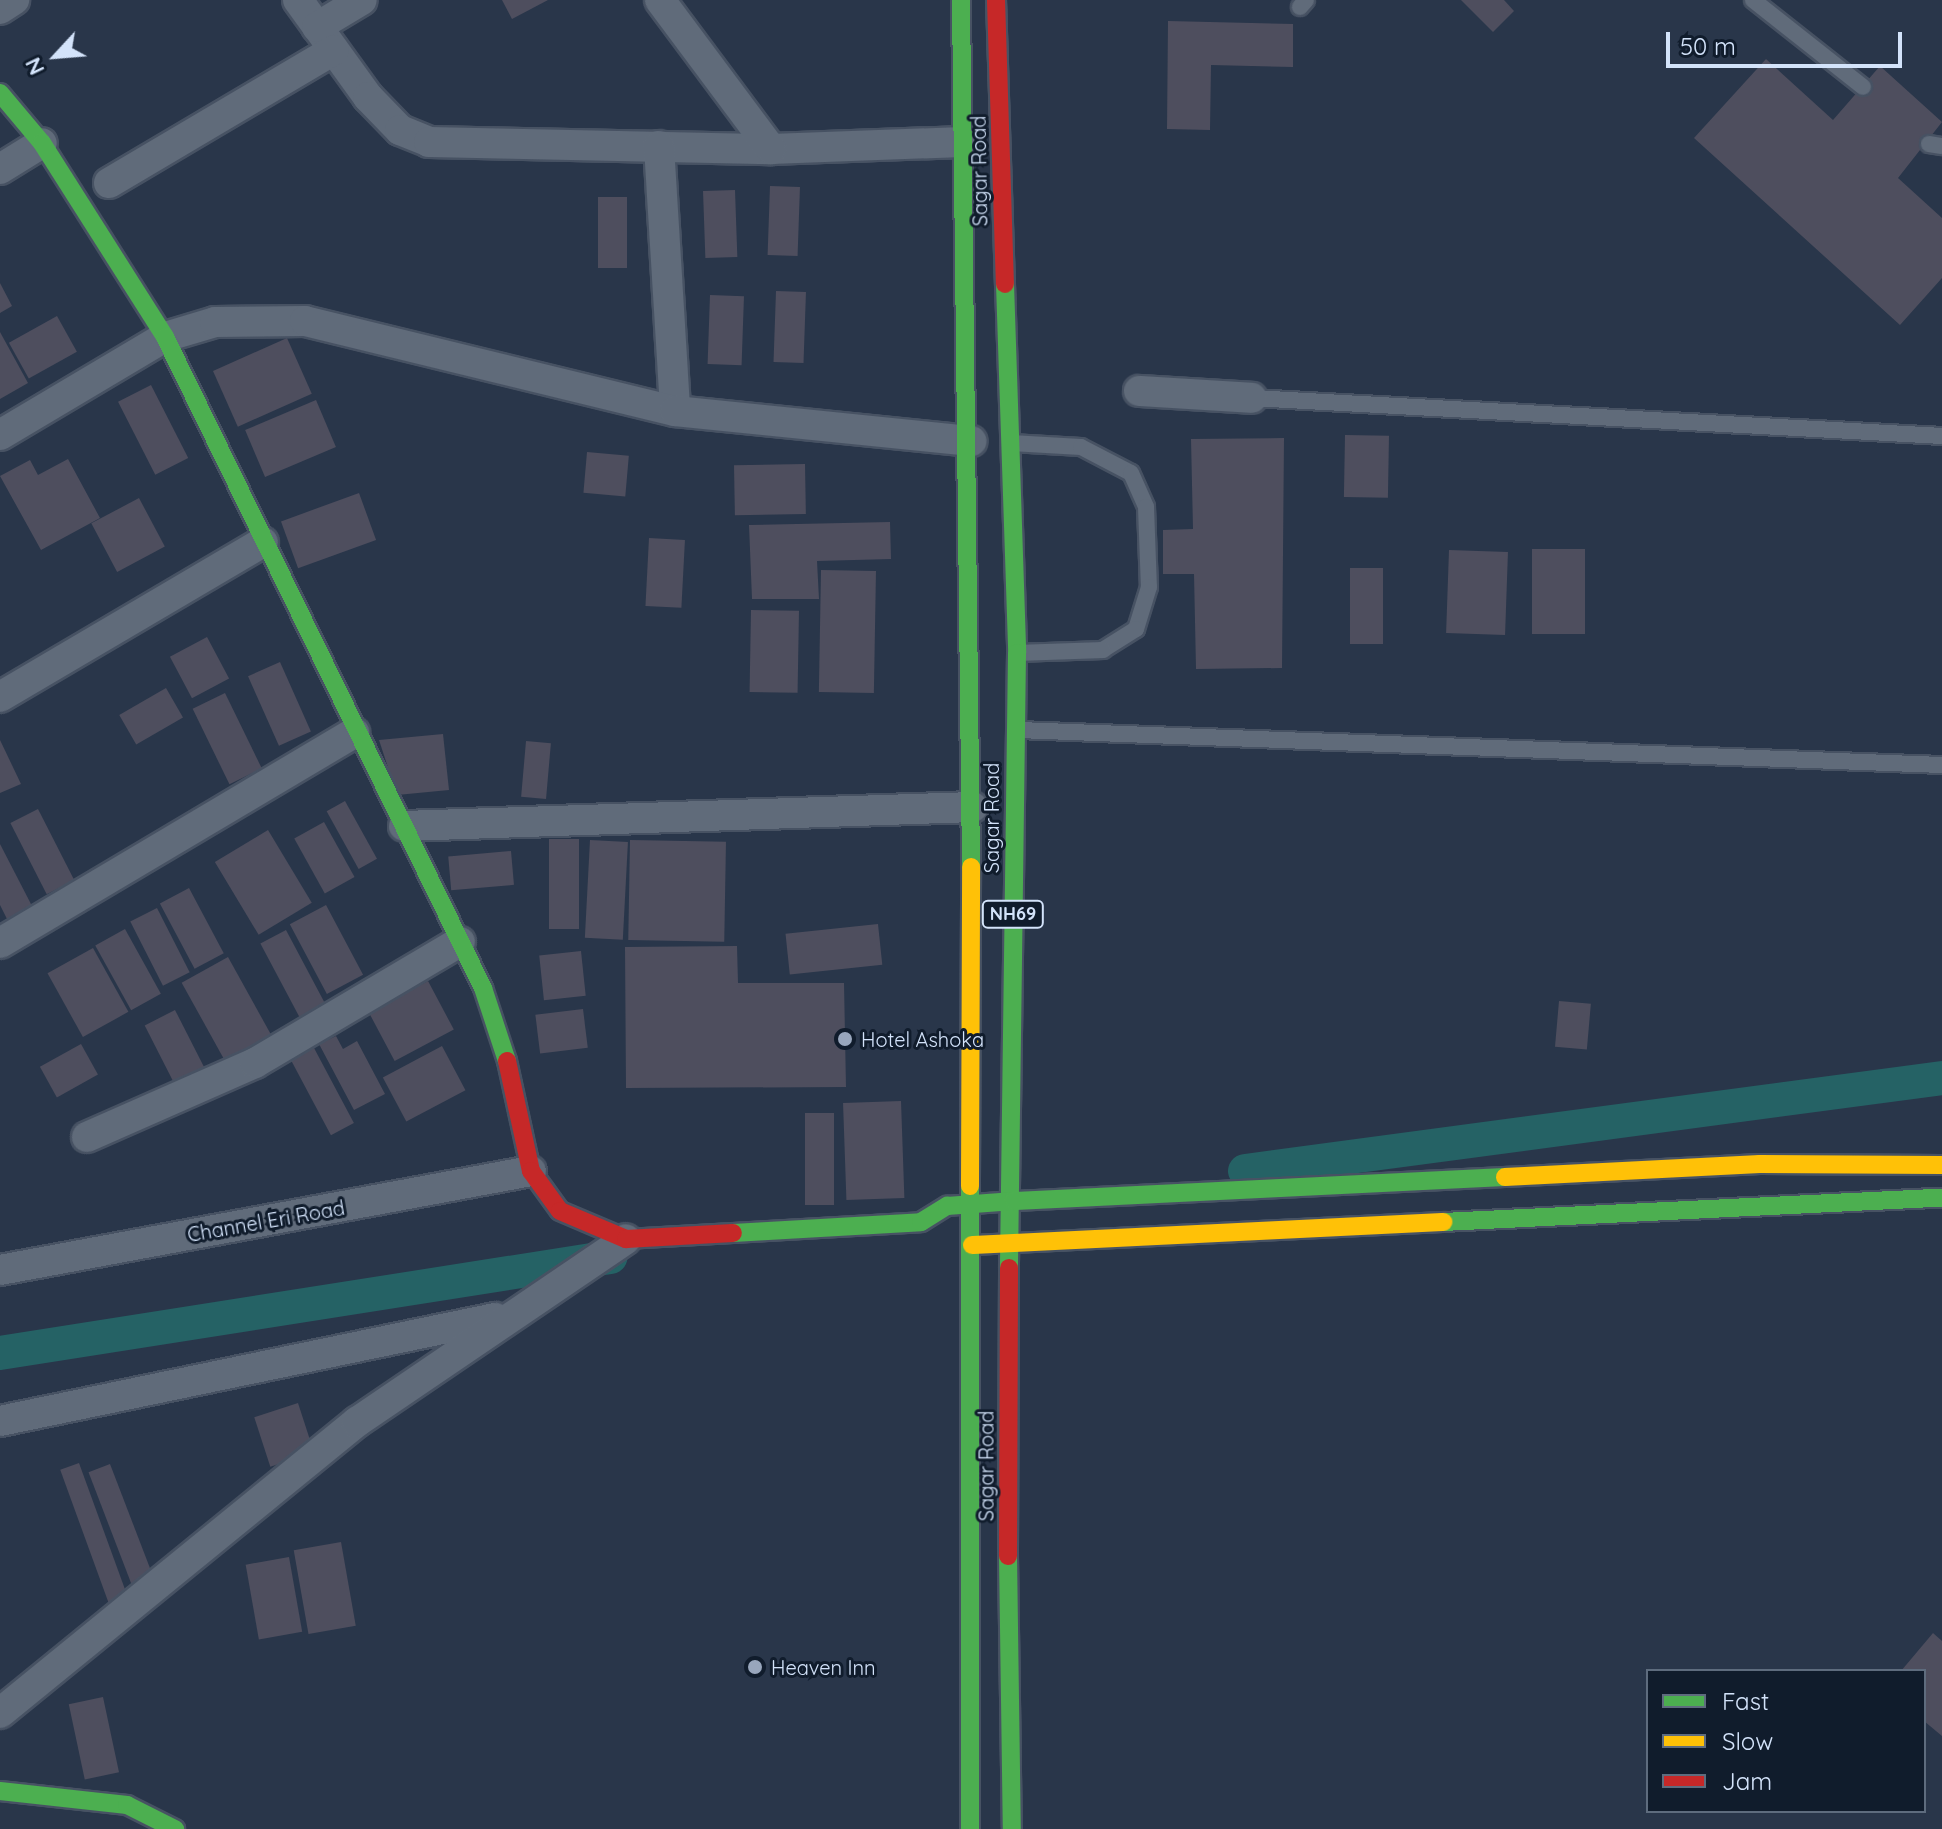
<!DOCTYPE html>
<style>
body{margin:0}
#map{position:relative;width:1942px;height:1829px;overflow:hidden;background:#29364a;font-family:Quicksand,sans-serif}
div>[style]{position:absolute}
[style*='--x']{left:calc(var(--x)*1px);top:calc(var(--y)*1px);width:calc(var(--w)*1px);rotate:calc(var(--a)*1deg)}
.canal>*{height:34px;margin:-17px;padding:0 17px;transform-origin:17px;border-radius:17px;background:#256265}
.building>*{inset:0;background:#4e4e5e;transform-origin:0 0}
.roads{filter:drop-shadow(2px 0 #475263) drop-shadow(-2px 0 #475263) drop-shadow(0 2px #475263) drop-shadow(0 -2px #475263)}
.lane>*{height:16px;margin:-8px;padding:0 8px;transform-origin:8px;border-radius:8px;background:#606b7a}
.street>*{height:30px;margin:-15px;padding:0 15px;transform-origin:15px;border-radius:15px;background:#606b7a}
.fast>*{height:18px;margin:-9px;padding:0 9px;transform-origin:9px;border-radius:9px;background:#4caf50}
.slow>*{height:18px;margin:-9px;padding:0 9px;transform-origin:9px;border-radius:9px;background:#ffc107}
.jam>*{height:18px;margin:-9px;padding:0 9px;transform-origin:9px;border-radius:9px;background:#c62828}
.dots>*{width:22px;height:22px;translate:-50% -50%;box-sizing:border-box;border:4px solid #101c2c;border-radius:50%}
span{translate:-50% -50%;white-space:nowrap;text-align:center;line-height:1.15;-webkit-text-stroke:6px #101c2c;paint-order:stroke}
.shield-label span{padding:2px 6px;background:#101c2c;border:2px solid;border-radius:6px;-webkit-text-stroke-width:0}
.shield-label{font-size:18px;color:#d3e3fa;font-weight:700}
.street-label{font-size:20px;color:#d3e3fa}
.poi-label{font-size:20px;color:#d3e3fa}
.left{translate:0 -50%;text-align:left}
.legend{position:absolute;left:1646px;top:1669px;width:280px;height:144px;box-sizing:border-box;background:#101c2c;border:2px solid #5e6c7e;margin:0;padding:10px 14px;list-style:none;font-size:24px;color:#d3e3fa}
.legend li{display:flex;align-items:center;gap:16px;height:40px}
.legend b{width:40px;border:2px solid #5e6c7e}
.north{position:absolute;left:16px;top:16px;width:80px;height:80px;-webkit-text-stroke:6px #101c2c;paint-order:stroke;rotate:244deg;font-size:22px;font-weight:700;line-height:32px;text-align:center;color:#d3e3fa}
.north::after{content:'';display:block;margin:auto;width:28px;height:36px;background:#d3e3fa;clip-path:polygon(50% 0,100% 100%,50% 72%,0 100%)}
.scale{position:absolute;left:1666px;top:32px;width:236px;height:36px;box-sizing:border-box;border:4px solid #d3e3fa;border-top:0;padding-left:10px;font-size:24px;line-height:28px;white-space:nowrap;color:#d3e3fa;-webkit-text-stroke:6px #101c2c;paint-order:stroke}
</style>
<div id="map">
<div class="canal">
<div style="--x:1245;--y:1171;--w:703;--a:-7.6"></div>
<div style="--x:0;--y:1353;--w:618;--a:-8.94"></div>
</div>
<div class="building">
<div style="clip-path:polygon(502px 0,548px 0,512px 19px)"></div>
<div style="clip-path:polygon(1461px 0,1504px 0,1514px 11px,1493px 32px)"></div>
<div style="clip-path:polygon(1168px 21px,1293px 24px,1293px 67px,1211px 65px,1210px 130px,1167px 129px)"></div>
<div style="clip-path:polygon(1766px 59px,1833px 120px,1880px 66px,1942px 122px,1898px 178px,1942px 218px,1942px 278px,1900px 325px,1694px 138px)"></div>
<div style="left:770px;top:186px;width:30px;height:69px;rotate:2deg"></div>
<div style="left:735px;top:190px;width:67px;height:32px;rotate:88deg"></div>
<div style="left:598px;top:197px;width:29px;height:71px"></div>
<div style="clip-path:polygon(0 283px,12px 306px,0 313px)"></div>
<div style="left:776px;top:291px;width:30px;height:71px;rotate:2deg"></div>
<div style="left:710px;top:295px;width:34px;height:69px;rotate:2deg"></div>
<div style="left:57px;top:316px;width:41px;height:55px;rotate:61deg"></div>
<div style="clip-path:polygon(0 332px,28px 383px,0 399px)"></div>
<div style="left:287px;top:338px;width:61px;height:81px;rotate:66deg"></div>
<div style="left:151px;top:385px;width:82px;height:37px;rotate:63deg"></div>
<div style="left:316px;top:400px;width:51px;height:77px;rotate:67deg"></div>
<div style="left:1345px;top:435px;width:44px;height:62px;rotate:1deg"></div>
<div style="clip-path:polygon(1284px 438px,1282px 668px,1196px 669px,1194px 574px,1163px 574px,1163px 530px,1193px 529px,1191px 439px)"></div>
<div style="left:587px;top:452px;width:42px;height:41px;rotate:5deg"></div>
<div style="clip-path:polygon(68px 459px,100px 518px,41px 550px,0 476px,30px 460px,38px 475px)"></div>
<div style="left:805px;top:464px;width:50px;height:71px;rotate:89deg"></div>
<div style="left:359px;top:493px;width:50px;height:83px;rotate:70deg"></div>
<div style="left:139px;top:498px;width:55px;height:54px;rotate:62deg"></div>
<div style="clip-path:polygon(890px 522px,891px 559px,817px 561px,819px 599px,752px 599px,749px 525px)"></div>
<div style="left:649px;top:538px;width:36px;height:68px;rotate:3deg"></div>
<div style="left:1532px;top:549px;width:53px;height:85px"></div>
<div style="left:1449px;top:550px;width:59px;height:83px;rotate:2deg"></div>
<div style="left:1350px;top:568px;width:33px;height:76px"></div>
<div style="left:821px;top:570px;width:55px;height:122px;rotate:1deg"></div>
<div style="left:751px;top:610px;width:48px;height:82px;rotate:1deg"></div>
<div style="left:207px;top:637px;width:47px;height:42px;rotate:62deg"></div>
<div style="left:280px;top:662px;width:76px;height:35px;rotate:66deg"></div>
<div style="left:166px;top:688px;width:34px;height:54px;rotate:60deg"></div>
<div style="left:225px;top:693px;width:84px;height:36px;rotate:64deg"></div>
<div style="clip-path:polygon(443px 734px,449px 790px,397px 795px,379px 740px)"></div>
<div style="clip-path:polygon(0 740px,21px 784px,0 793px)"></div>
<div style="left:526px;top:741px;width:25px;height:56px;rotate:5deg"></div>
<div style="left:345px;top:801px;width:66px;height:21px;rotate:61deg"></div>
<div style="left:38px;top:809px;width:80px;height:31px;rotate:63deg"></div>
<div style="left:324px;top:822px;width:63px;height:34px;rotate:61deg"></div>
<div style="left:268px;top:830px;width:85px;height:62px;rotate:59deg"></div>
<div style="left:549px;top:839px;width:30px;height:90px"></div>
<div style="left:590px;top:840px;width:38px;height:98px;rotate:3deg"></div>
<div style="left:630px;top:840px;width:96px;height:100px;rotate:1deg"></div>
<div style="clip-path:polygon(0 844px,32px 906px,7px 919px,0 905px)"></div>
<div style="left:511px;top:851px;width:34px;height:63px;rotate:85deg"></div>
<div style="left:189px;top:888px;width:74px;height:33px;rotate:62deg"></div>
<div style="left:326px;top:905px;width:79px;height:41px;rotate:62deg"></div>
<div style="left:157px;top:908px;width:72px;height:30px;rotate:63deg"></div>
<div style="left:878px;top:924px;width:41px;height:93px;rotate:84deg"></div>
<div style="left:125px;top:929px;width:74px;height:34px;rotate:61deg"></div>
<div style="left:286px;top:930px;width:86px;height:29px;rotate:62deg"></div>
<div style="clip-path:polygon(737px 946px,738px 983px,844px 983px,846px 1087px,626px 1088px,625px 947px)"></div>
<div style="left:93px;top:948px;width:73px;height:52px;rotate:61deg"></div>
<div style="left:581px;top:951px;width:45px;height:42px;rotate:84deg"></div>
<div style="left:228px;top:957px;width:90px;height:53px;rotate:61deg"></div>
<div style="left:428px;top:981px;width:55px;height:67px;rotate:62deg"></div>
<div style="left:1559px;top:1001px;width:32px;height:46px;rotate:5deg"></div>
<div style="left:583px;top:1009px;width:39px;height:48px;rotate:83deg"></div>
<div style="left:175px;top:1010px;width:71px;height:34px;rotate:63deg"></div>
<div style="clip-path:polygon(336px 1036px,343px 1049px,357px 1041px,385px 1094px,354px 1110px,319px 1044px)"></div>
<div style="left:81px;top:1044px;width:35px;height:47px;rotate:61deg"></div>
<div style="left:442px;top:1046px;width:50px;height:67px;rotate:62deg"></div>
<div style="left:314px;top:1048px;width:85px;height:26px;rotate:62deg"></div>
<div style="left:901px;top:1101px;width:97px;height:58px;rotate:88deg"></div>
<div style="left:805px;top:1113px;width:29px;height:92px"></div>
<div style="left:298px;top:1403px;width:52px;height:46px;rotate:72deg"></div>
<div style="left:79px;top:1463px;width:148px;height:20px;rotate:70deg"></div>
<div style="left:110px;top:1464px;width:120px;height:23px;rotate:69deg"></div>
<div style="left:341px;top:1542px;width:85px;height:48px;rotate:80deg"></div>
<div style="left:289px;top:1557px;width:76px;height:44px;rotate:80deg"></div>
<div style="clip-path:polygon(1933px 1633px,1942px 1641px,1942px 1736px,1924px 1721px,1924px 1671px,1901px 1671px)"></div>
<div style="left:103px;top:1697px;width:77px;height:35px;rotate:78deg"></div>
</div>
<div class="roads">
<div class="lane">
<div style="--x:1753;--y:0;--w:140;--a:38.3"></div>
<div style="--x:1300;--y:7;--w:9;--a:-49"></div>
<div style="--x:1929;--y:144;--w:13;--a:9"></div>
<div style="--x:1252;--y:398;--w:691;--a:3.15"></div>
<div style="--x:1011;--y:443;--w:70;--a:3.3"></div>
<div style="--x:1081;--y:447;--w:56;--a:27.5"></div>
<div style="--x:1131;--y:473;--w:37;--a:66"></div>
<div style="--x:1146;--y:507;--w:80;--a:87.9"></div>
<div style="--x:1149;--y:587;--w:44;--a:107.2"></div>
<div style="--x:1136;--y:629;--w:39;--a:148"></div>
<div style="--x:1103;--y:650;--w:86;--a:178"></div>
<div style="--x:1018;--y:730;--w:925;--a:2.17"></div>
</div>
<div class="street">
<div style="--x:298;--y:0;--w:120;--a:54.2"></div>
<div style="--x:368;--y:97;--w:46;--a:45.9"></div>
<div style="--x:400;--y:130;--w:31;--a:22"></div>
<div style="--x:429;--y:142;--w:342;--a:1.2"></div>
<div style="--x:771;--y:149;--w:192;--a:-2.1"></div>
<div style="--x:660;--y:0;--w:186;--a:53.3"></div>
<div style="--x:0;--y:9;--w:17;--a:-33"></div>
<div style="--x:317;--y:27;--w:52;--a:-31"></div>
<div style="--x:659;--y:146;--w:265;--a:86.5"></div>
<div style="--x:0;--y:169;--w:49;--a:-31.8"></div>
<div style="--x:109;--y:183;--w:261;--a:-30.6"></div>
<div style="--x:1139;--y:391;--w:113;--a:3.5"></div>
<div style="--x:0;--y:435;--w:192;--a:-30.7"></div>
<div style="--x:165;--y:337;--w:52;--a:-16.7"></div>
<div style="--x:215;--y:322;--w:90;--a:-0.6"></div>
<div style="--x:305;--y:321;--w:381;--a:13.7"></div>
<div style="--x:675;--y:411;--w:298;--a:5.8"></div>
<div style="--x:0;--y:697;--w:305;--a:-30.5"></div>
<div style="--x:404;--y:826;--w:569;--a:-1.91"></div>
<div style="--x:0;--y:943;--w:412;--a:-30.7"></div>
<div style="--x:87;--y:1137;--w:184;--a:-23.8"></div>
<div style="--x:255;--y:1063;--w:238;--a:-30.6"></div>
<div style="--x:0;--y:1270;--w:540;--a:-10.56"></div>
<div style="--x:0;--y:1421;--w:506;--a:-11.75"></div>
<div style="--x:0;--y:1713;--w:461;--a:-39.2"></div>
<div style="--x:357;--y:1422;--w:325;--a:-34.2"></div>
</div>
<div class="fast">
<div style="--x:961;--y:0;--w:867;--a:89.34"></div>
<div style="--x:0;--y:93;--w:65;--a:50"></div>
<div style="--x:42;--y:143;--w:230;--a:57.6"></div>
<div style="--x:165;--y:337;--w:725;--a:63.97"></div>
<div style="--x:483;--y:988;--w:77;--a:71.8"></div>
<div style="--x:1005;--y:284;--w:369;--a:88.1"></div>
<div style="--x:1017;--y:653;--w:615;--a:90.75"></div>
<div style="--x:1443;--y:1222;--w:500;--a:-2.8"></div>
<div style="--x:733;--y:1233;--w:188;--a:-3.3"></div>
<div style="--x:921;--y:1222;--w:31;--a:-32"></div>
<div style="--x:947;--y:1206;--w:67;--a:-4.3"></div>
<div style="--x:1014;--y:1201;--w:492;--a:-2.8"></div>
<div style="--x:1008;--y:1556;--w:273;--a:89.2"></div>
<div style="--x:0;--y:1791;--w:128;--a:6.3"></div>
<div style="--x:127;--y:1805;--w:54;--a:26.6"></div>
<div style="--x:970;--y:1829;--w:643;--a:-90"></div>
</div>
<div class="slow">
<div style="--x:1505;--y:1177;--w:255;--a:-2.9"></div>
<div style="--x:1760;--y:1164;--w:182;--a:0.3"></div>
<div style="--x:970;--y:1186;--w:319;--a:-89.8"></div>
<div style="--x:972;--y:1245;--w:472;--a:-2.8"></div>
</div>
<div class="jam">
<div style="--x:996;--y:0;--w:284;--a:88.2"></div>
<div style="--x:507;--y:1061;--w:113;--a:77.7"></div>
<div style="--x:531;--y:1171;--w:49;--a:54.1"></div>
<div style="--x:560;--y:1211;--w:72;--a:23"></div>
<div style="--x:626;--y:1239;--w:107;--a:-3.2"></div>
<div style="--x:1008;--y:1556;--w:288;--a:-89.8"></div>
</div>
</div>
<div class="dots">
<div style="left:845px;top:1039px;background:#98a6bc"></div>
<div style="left:755px;top:1667px;background:#98a6bc"></div>
</div>
<div class="shield-label">
<span style="left:1013px;top:914px">NH69</span>
</div>
<div class="street-label">
<span style="left:979px;top:171px;rotate:-91deg">Sagar Road</span>
<span style="left:991px;top:818px;rotate:-90deg">Sagar Road</span>
<span style="left:266px;top:1221px;rotate:-10deg">Channel Eri Road</span>
<span style="left:986px;top:1466px;rotate:-90deg">Sagar Road</span>
</div>
<div class="poi-label">
<span class="left" style="left:861px;top:1039px">Hotel Ashoka</span>
<span class="left" style="left:771px;top:1667px">Heaven Inn</span>
</div>
<ul class="legend">
<li><b style="height:10px;background:#4caf50"></b>Fast</li>
<li><b style="height:10px;background:#ffc107"></b>Slow</li>
<li><b style="height:10px;background:#c62828"></b>Jam</li>
</ul>
<div class="north">N</div>
<div class="scale">50 m</div>
</div>
